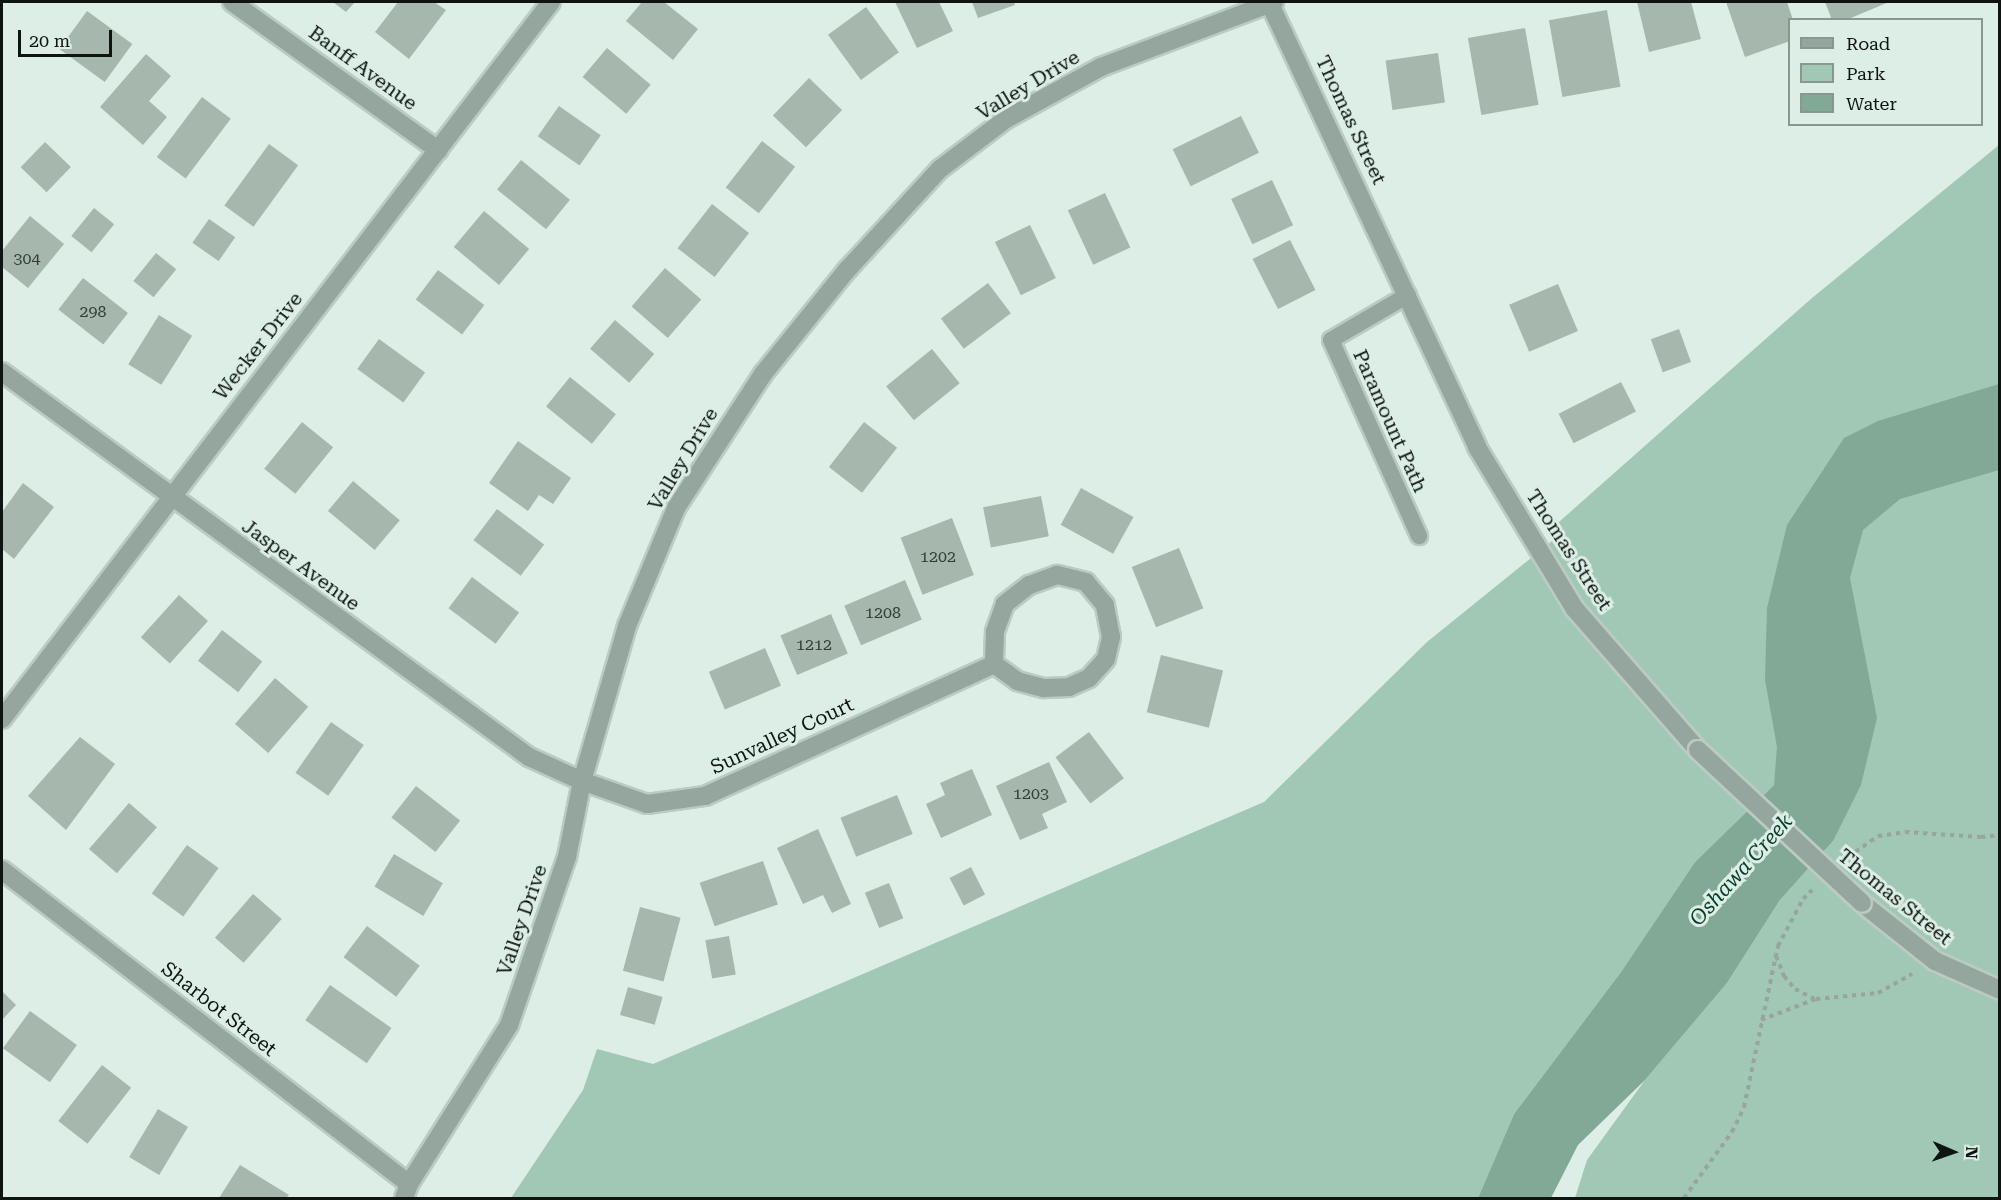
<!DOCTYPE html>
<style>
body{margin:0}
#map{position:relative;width:2001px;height:1200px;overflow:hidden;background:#dceee5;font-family:"Roboto Serif",serif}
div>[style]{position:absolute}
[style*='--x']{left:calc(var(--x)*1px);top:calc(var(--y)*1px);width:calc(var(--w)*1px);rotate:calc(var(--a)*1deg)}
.green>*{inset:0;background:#a0c8b4}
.water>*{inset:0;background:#81a995}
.building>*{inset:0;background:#a6b7ae;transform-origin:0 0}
.path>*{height:4px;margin-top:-2px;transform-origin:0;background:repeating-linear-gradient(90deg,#97a59e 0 4.5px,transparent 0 9px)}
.roads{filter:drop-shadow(2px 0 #bbcbc3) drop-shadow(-2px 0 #bbcbc3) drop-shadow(0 2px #bbcbc3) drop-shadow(0 -2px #bbcbc3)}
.lane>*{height:16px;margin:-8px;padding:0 8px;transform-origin:8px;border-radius:8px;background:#95a69e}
.street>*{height:18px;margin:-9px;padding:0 9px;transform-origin:9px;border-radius:9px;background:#95a69e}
.bridges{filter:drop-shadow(2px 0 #bbcbc3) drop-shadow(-2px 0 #bbcbc3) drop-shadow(0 2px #bbcbc3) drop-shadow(0 -2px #bbcbc3)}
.street-bridge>*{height:18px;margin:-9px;padding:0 9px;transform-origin:9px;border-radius:9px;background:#95a69e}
span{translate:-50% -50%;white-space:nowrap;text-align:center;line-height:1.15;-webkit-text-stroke:6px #dceee5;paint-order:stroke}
.number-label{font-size:16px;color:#343d38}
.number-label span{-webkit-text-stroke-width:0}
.street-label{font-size:20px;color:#0e1411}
.water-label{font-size:21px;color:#063e2a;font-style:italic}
.frame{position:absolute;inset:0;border:3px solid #0e1411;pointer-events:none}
.legend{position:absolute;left:1788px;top:18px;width:195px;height:108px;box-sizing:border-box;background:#dceee5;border:2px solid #8a9790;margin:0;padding:8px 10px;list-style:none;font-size:18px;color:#0e1411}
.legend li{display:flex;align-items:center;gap:12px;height:30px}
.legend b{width:30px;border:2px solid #8a9790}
.north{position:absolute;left:1923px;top:1122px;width:60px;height:60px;-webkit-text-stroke:4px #dceee5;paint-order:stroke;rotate:92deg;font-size:16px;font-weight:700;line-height:24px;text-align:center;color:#0e1411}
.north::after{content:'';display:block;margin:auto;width:21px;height:27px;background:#0e1411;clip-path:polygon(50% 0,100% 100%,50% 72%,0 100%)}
.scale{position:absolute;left:18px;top:30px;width:94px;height:27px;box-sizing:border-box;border:3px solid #0e1411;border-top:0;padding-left:8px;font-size:18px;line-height:21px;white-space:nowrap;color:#0e1411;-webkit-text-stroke:4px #dceee5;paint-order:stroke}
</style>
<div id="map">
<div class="green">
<div style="clip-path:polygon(1999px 145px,1999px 1198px,1575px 1198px,1587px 1160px,1645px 1080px,1727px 983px,1780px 900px,1833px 841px,1774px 785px,1695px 862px,1621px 972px,1514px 1114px,1478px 1198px,511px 1198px,583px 1090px,597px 1049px,653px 1064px,1264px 802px,1427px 642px,1557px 537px,1551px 529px,1812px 298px)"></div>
</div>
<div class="water">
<div style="clip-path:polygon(1999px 384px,1999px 470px,1900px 499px,1863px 530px,1850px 578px,1877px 718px,1861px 785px,1833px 841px,1780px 900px,1727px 983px,1645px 1080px,1578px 1145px,1551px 1198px,1478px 1198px,1514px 1114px,1621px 972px,1695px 862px,1774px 785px,1777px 747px,1765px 680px,1767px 608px,1787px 525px,1844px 438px,1878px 421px)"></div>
</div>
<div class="building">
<div style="clip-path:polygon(333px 2px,355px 2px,346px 12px)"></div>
<div style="clip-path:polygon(398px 2px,434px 2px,446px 10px,409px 59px,375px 32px)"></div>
<div style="clip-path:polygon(642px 2px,664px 2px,698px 29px,673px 60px,626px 21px)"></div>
<div style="clip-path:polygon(895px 2px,939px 2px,953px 31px,917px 48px)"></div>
<div style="clip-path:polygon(972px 2px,1014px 2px,1015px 5px,978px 18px)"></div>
<div style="clip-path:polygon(1637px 2px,1691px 2px,1701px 39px,1649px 52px)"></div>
<div style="clip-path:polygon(1726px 2px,1787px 2px,1793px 20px,1790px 20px,1790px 41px,1745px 57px)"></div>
<div style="clip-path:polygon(1825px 2px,1889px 2px,1846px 20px,1832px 20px)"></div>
<div style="left:866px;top:7px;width:56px;height:47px;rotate:54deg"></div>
<div style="left:1607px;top:10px;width:78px;height:59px;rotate:80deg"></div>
<div style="left:87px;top:11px;width:56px;height:47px;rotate:36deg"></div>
<div style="left:1525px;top:28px;width:78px;height:58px;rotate:80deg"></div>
<div style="left:607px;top:48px;width:57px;height:38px;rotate:40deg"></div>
<div style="left:1438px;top:53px;width:50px;height:53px;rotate:82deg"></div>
<div style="clip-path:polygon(146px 54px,171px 76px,149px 101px,167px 117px,143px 145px,100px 107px)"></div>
<div style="left:809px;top:78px;width:46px;height:52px;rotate:44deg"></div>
<div style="left:202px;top:97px;width:36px;height:75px;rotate:37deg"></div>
<div style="left:559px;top:106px;width:51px;height:37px;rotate:35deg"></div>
<div style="left:1241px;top:116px;width:41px;height:76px;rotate:64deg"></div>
<div style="left:762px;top:141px;width:42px;height:59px;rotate:38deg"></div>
<div style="left:45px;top:142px;width:36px;height:35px;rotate:44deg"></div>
<div style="left:269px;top:144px;width:36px;height:76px;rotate:36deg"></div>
<div style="left:521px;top:160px;width:63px;height:38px;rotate:39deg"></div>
<div style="left:1272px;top:180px;width:50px;height:45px;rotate:65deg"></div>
<div style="left:1105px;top:193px;width:60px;height:41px;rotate:65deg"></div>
<div style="left:712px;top:204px;width:47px;height:56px;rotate:38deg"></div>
<div style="left:94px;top:208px;width:26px;height:36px;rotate:39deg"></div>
<div style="left:484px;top:211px;width:59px;height:47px;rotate:40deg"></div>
<div style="clip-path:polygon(30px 216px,64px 244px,28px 288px,2px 267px,2px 251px)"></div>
<div style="left:209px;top:219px;width:32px;height:29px;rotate:35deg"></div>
<div style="left:1030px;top:225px;width:59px;height:39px;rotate:64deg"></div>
<div style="left:1290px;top:240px;width:56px;height:42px;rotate:63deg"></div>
<div style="left:156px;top:253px;width:26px;height:36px;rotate:39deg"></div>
<div style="left:665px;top:268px;width:48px;height:51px;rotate:41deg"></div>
<div style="left:438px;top:270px;width:58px;height:37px;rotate:37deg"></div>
<div style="left:83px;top:278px;width:57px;height:40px;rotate:38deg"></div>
<div style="left:988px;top:283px;width:38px;height:59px;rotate:53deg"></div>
<div style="left:1558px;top:284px;width:51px;height:53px;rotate:67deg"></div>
<div style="left:159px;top:315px;width:39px;height:58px;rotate:32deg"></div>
<div style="left:615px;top:320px;width:52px;height:38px;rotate:41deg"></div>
<div style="left:1679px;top:329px;width:35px;height:30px;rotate:70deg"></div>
<div style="left:379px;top:339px;width:57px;height:37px;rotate:36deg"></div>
<div style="left:932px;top:349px;width:44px;height:59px;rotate:51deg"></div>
<div style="left:570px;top:377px;width:59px;height:38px;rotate:39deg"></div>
<div style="left:1621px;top:382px;width:33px;height:70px;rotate:63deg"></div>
<div style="left:302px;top:422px;width:40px;height:60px;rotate:39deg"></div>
<div style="left:864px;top:422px;width:42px;height:57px;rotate:38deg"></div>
<div style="clip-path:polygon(518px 441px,571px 478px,553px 504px,539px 495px,528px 511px,489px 483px)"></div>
<div style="left:353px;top:481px;width:61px;height:39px;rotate:40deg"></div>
<div style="clip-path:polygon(23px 483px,54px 507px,14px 559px,2px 549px,2px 512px)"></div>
<div style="left:1081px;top:488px;width:60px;height:42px;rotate:29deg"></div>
<div style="left:1041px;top:496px;width:41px;height:59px;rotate:79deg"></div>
<div style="left:497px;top:509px;width:59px;height:39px;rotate:37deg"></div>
<div style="left:952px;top:518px;width:61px;height:55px;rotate:69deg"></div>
<div style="left:1179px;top:548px;width:65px;height:51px;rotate:68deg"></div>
<div style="left:472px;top:577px;width:59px;height:39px;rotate:37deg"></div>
<div style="left:905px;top:580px;width:43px;height:66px;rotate:67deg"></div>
<div style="left:179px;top:595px;width:39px;height:57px;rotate:42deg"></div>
<div style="left:831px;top:614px;width:43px;height:55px;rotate:67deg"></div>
<div style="left:222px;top:630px;width:51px;height:39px;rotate:38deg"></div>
<div style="left:765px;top:648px;width:41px;height:61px;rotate:67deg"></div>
<div style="left:1161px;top:655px;width:64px;height:59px;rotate:14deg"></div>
<div style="left:275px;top:678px;width:44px;height:61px;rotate:41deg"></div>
<div style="left:331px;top:722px;width:40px;height:62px;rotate:35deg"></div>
<div style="left:1089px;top:732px;width:58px;height:42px;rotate:53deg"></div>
<div style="clip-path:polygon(80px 737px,115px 764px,66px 830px,28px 796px)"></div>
<div style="clip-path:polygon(1049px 762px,1067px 802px,1042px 814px,1048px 828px,1020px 840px,996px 786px)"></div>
<div style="clip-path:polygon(972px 769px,992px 815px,941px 838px,926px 804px,945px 795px,940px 783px)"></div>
<div style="left:416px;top:786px;width:56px;height:40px;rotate:38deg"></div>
<div style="left:897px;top:795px;width:42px;height:61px;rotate:68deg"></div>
<div style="left:129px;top:803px;width:37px;height:61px;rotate:41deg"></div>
<div style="clip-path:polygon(818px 829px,851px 904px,832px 913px,823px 895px,803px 904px,777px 848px)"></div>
<div style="left:187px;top:845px;width:39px;height:60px;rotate:36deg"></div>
<div style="left:394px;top:854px;width:57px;height:38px;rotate:31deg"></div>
<div style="left:763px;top:861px;width:46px;height:67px;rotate:71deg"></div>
<div style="left:971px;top:867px;width:31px;height:24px;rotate:63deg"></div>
<div style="left:889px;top:883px;width:38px;height:26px;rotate:68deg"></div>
<div style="left:253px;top:894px;width:38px;height:58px;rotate:41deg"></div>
<div style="left:640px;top:907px;width:42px;height:66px;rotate:15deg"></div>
<div style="left:367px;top:926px;width:66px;height:39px;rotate:37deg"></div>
<div style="left:729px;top:936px;width:39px;height:24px;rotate:80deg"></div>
<div style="left:330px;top:985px;width:75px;height:43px;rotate:35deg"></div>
<div style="left:628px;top:987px;width:36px;height:29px;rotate:16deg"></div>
<div style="clip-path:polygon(2px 991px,16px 1005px,2px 1020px)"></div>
<div style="left:30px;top:1011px;width:58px;height:46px;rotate:36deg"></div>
<div style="left:102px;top:1065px;width:37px;height:71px;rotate:38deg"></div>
<div style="left:158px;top:1109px;width:35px;height:56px;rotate:31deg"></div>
<div style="clip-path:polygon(240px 1165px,289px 1195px,286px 1198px,219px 1198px)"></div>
</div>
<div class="path">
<div style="--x:1848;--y:857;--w:37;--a:-35"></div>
<div style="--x:1878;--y:836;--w:27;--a:-8"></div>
<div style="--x:1905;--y:832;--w:76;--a:3.8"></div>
<div style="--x:1981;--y:837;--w:19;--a:-6"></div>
<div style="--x:1999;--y:866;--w:1;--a:0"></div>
<div style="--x:1776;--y:956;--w:22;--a:68"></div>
<div style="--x:1784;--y:976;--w:17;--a:50"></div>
<div style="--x:1795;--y:989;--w:22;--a:27"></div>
<div style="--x:1761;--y:1020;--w:59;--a:-20.9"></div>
<div style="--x:1816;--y:999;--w:62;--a:-5.5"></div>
<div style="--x:1878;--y:993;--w:39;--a:-29"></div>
<div style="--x:1684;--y:1198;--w:82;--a:-54"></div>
<div style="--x:1732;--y:1132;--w:28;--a:-64"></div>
<div style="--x:1744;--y:1107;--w:165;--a:-78.1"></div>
<div style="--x:1778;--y:946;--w:53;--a:-62"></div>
<div style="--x:1803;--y:899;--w:13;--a:-45"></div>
</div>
<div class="roads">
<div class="lane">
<div style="--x:1408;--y:295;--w:89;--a:149.7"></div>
<div style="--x:1331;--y:340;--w:215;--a:65.8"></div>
</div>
<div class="street">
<div style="--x:232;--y:2;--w:254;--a:35.7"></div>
<div style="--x:1269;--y:2;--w:491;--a:64.9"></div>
<div style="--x:1477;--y:447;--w:188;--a:58.9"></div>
<div style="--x:1574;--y:608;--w:189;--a:48.9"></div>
<div style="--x:2;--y:372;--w:653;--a:36.15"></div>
<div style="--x:529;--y:757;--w:58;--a:24.4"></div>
<div style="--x:582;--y:781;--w:69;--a:19.5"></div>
<div style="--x:647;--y:804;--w:59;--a:-7.9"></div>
<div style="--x:705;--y:796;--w:318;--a:-24.5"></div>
<div style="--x:994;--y:664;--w:29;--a:36"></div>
<div style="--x:1017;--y:681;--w:28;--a:15"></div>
<div style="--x:1044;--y:688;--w:25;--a:-2"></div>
<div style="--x:1069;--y:687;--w:22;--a:-24"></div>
<div style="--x:1089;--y:678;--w:25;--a:-48"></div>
<div style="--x:1106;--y:659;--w:23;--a:-77"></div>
<div style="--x:1111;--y:637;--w:33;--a:-101"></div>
<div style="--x:1105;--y:605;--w:30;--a:-130"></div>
<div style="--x:1086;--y:582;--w:30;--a:-166"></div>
<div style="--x:1057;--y:575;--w:30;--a:160"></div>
<div style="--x:1029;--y:585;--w:31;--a:142"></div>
<div style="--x:1005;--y:604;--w:30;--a:110"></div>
<div style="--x:995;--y:632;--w:32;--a:92"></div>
<div style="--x:2;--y:719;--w:903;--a:-52.56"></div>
<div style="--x:2;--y:870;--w:514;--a:37.65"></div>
<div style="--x:1862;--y:903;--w:93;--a:38.5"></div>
<div style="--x:1935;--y:961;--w:71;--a:24"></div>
<div style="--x:404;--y:1198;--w:15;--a:-70"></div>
<div style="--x:409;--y:1184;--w:188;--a:-57.8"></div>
<div style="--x:509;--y:1025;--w:178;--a:-71"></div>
<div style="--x:567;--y:857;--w:77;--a:-78.8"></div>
<div style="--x:582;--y:781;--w:161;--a:-73.8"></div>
<div style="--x:627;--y:626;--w:128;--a:-67.4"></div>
<div style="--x:676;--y:508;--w:160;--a:-57"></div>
<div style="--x:763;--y:374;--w:134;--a:-51.1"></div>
<div style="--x:847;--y:270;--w:137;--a:-47.4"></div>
<div style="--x:940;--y:169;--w:83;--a:-37.1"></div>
<div style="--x:1006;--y:119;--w:108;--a:-28.7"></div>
<div style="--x:1101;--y:67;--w:185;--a:-20.6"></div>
</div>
</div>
<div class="bridges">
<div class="street-bridge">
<div style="--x:1698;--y:750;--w:224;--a:43"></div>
</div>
</div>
<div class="number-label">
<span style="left:27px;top:259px">304</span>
<span style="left:93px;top:312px">298</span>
<span style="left:938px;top:557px">1202</span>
<span style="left:883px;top:613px">1208</span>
<span style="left:814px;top:645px">1212</span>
<span style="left:1031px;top:794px">1203</span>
</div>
<div class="street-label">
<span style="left:363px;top:68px;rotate:36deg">Banff Avenue</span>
<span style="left:1028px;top:85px;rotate:-31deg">Valley Drive</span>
<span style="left:1351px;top:120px;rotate:65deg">Thomas Street</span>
<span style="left:258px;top:346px;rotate:-52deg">Wecker Drive</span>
<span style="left:1390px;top:421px;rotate:66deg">Paramount Path</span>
<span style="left:683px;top:459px;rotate:-59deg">Valley Drive</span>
<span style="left:1569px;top:550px;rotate:57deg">Thomas Street</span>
<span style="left:301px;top:565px;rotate:36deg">Jasper Avenue</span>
<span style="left:782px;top:736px;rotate:-25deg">Sunvalley Court</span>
<span style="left:1895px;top:897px;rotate:39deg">Thomas Street</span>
<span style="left:522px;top:920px;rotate:-71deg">Valley Drive</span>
<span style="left:219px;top:1009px;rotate:38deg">Sharbot Street</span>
</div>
<div class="water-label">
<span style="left:1741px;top:870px;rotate:-48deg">Oshawa Creek</span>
</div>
<div class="frame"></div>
<ul class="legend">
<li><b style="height:8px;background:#95a69e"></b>Road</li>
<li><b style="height:16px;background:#a0c8b4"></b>Park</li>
<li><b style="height:16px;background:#81a995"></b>Water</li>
</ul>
<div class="north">N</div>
<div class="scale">20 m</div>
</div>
